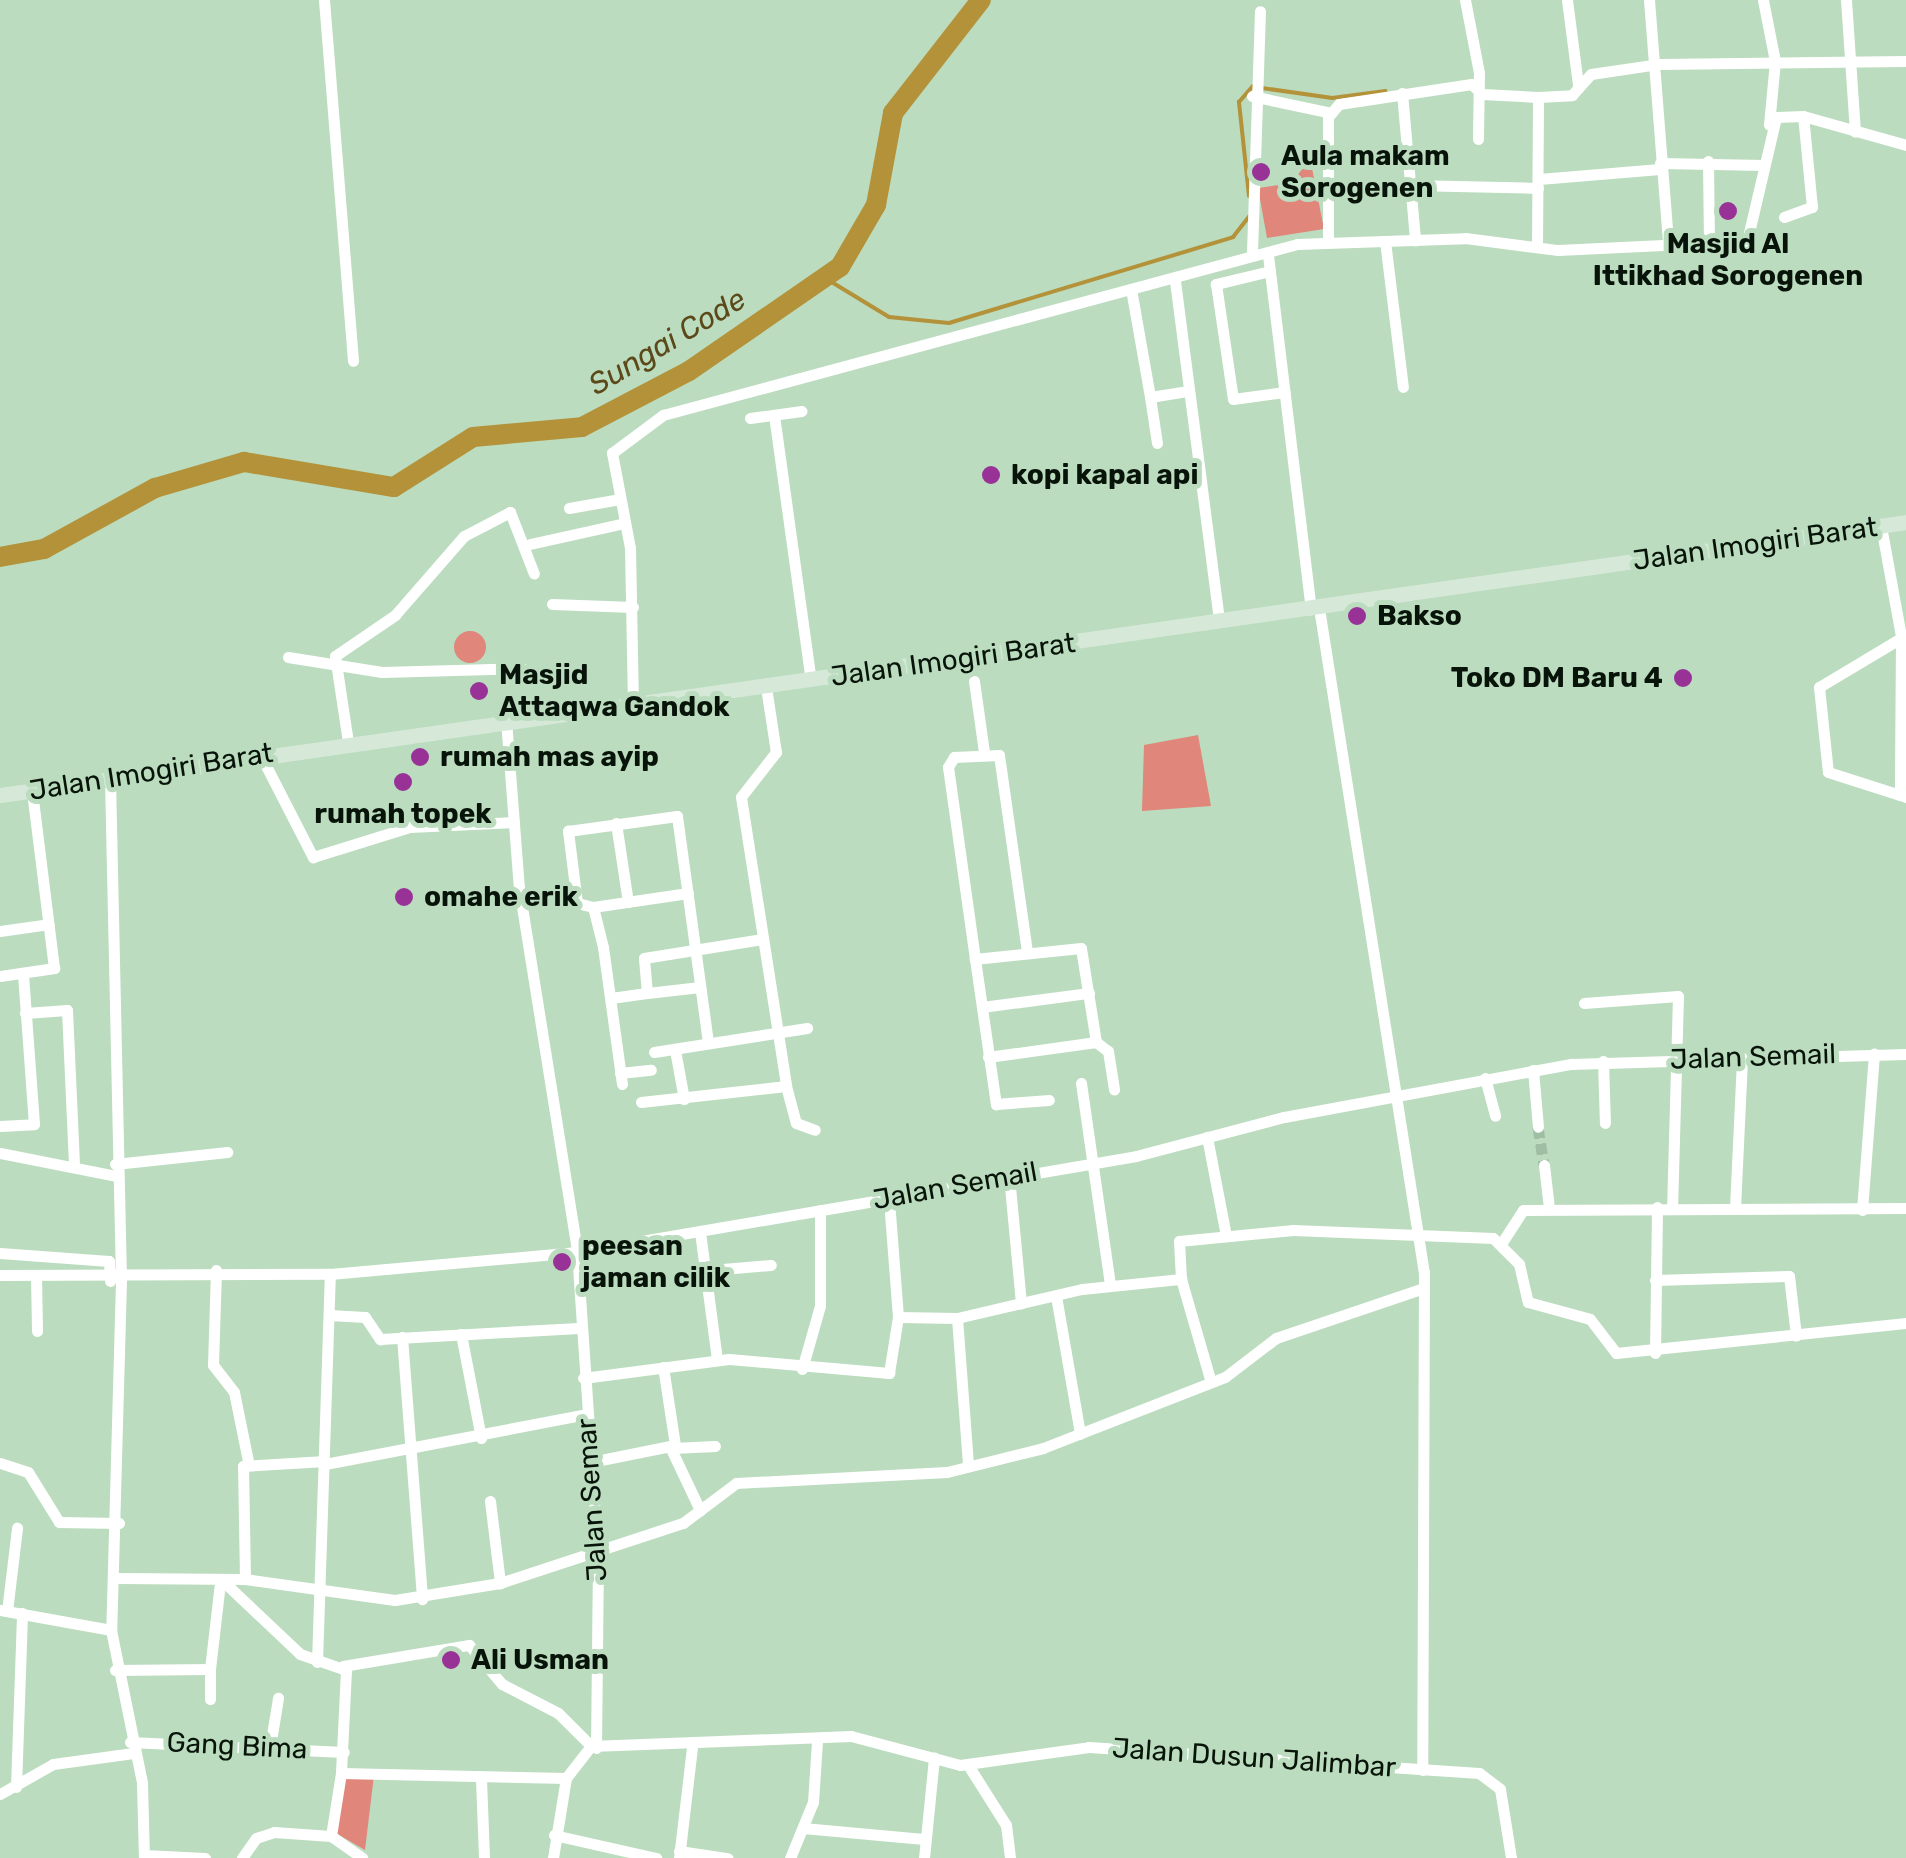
<!DOCTYPE html>
<style>
body{margin:0}
#map{position:relative;width:1906px;height:1858px;overflow:hidden;background:#bbdcbe;font-family:Rubik,sans-serif}
div>[style]{position:absolute}
[style*='--x']{left:calc(var(--x)*1px);top:calc(var(--y)*1px);width:calc(var(--w)*1px);rotate:calc(var(--a)*1deg)}
.green>*{inset:0;background:#e0867b}
.round{border-radius:50%}
.stream>*{height:4px;margin:-2px;padding:0 2px;transform-origin:2px;border-radius:2px;background:#b39239}
.river>*{height:20px;margin:-10px;padding:0 10px;transform-origin:10px;border-radius:10px;background:#b39239}
.street-tunnel>*{height:11px;margin-top:-5.5px;transform-origin:0;background:repeating-linear-gradient(90deg,#a0bea3 0 11px,transparent 0 16.5px)}
.street>*{height:11px;margin:-5.5px;padding:0 5.5px;transform-origin:5.5px;border-radius:5.5px;background:#fff}
.secondary>*{height:15px;margin:-7.5px;padding:0 7.5px;transform-origin:7.5px;border-radius:7.5px;background:#d6e9d9}
.dots>*{width:28px;height:28px;translate:-50% -50%;box-sizing:border-box;border:5px solid #bbdcbe;border-radius:50%}
span{translate:-50% -50%;white-space:nowrap;text-align:center;line-height:1.15;-webkit-text-stroke:10px #bbdcbe;paint-order:stroke}
.poi-label{font-size:28px;color:#08140a;font-weight:700}
.left{translate:0 -50%;text-align:left}
.right{translate:-100% -50%;text-align:right}
.street-label{font-size:28px;color:#08140a}
.water-label{font-size:30px;color:#5b491a;font-style:italic}
</style>
<div id="map">
<div class="green">
<div style="clip-path:polygon(1310px 158px,1324px 229px,1267px 238px,1258px 188px,1292px 183px)"></div>
<div class="round" style="left:454px;top:631px;width:32px;height:32px"></div>
<div style="clip-path:polygon(1198px 735px,1211px 806px,1142px 811px,1144px 745px)"></div>
<div style="clip-path:polygon(374px 1775px,365px 1850px,334px 1832px,343px 1776px)"></div>
</div>
<div class="stream">
<div style="--x:1262;--y:88;--w:71;--a:8.1"></div>
<div style="--x:1332;--y:98;--w:54;--a:-7.4"></div>
<div style="--x:1249;--y:196;--w:95;--a:-96.1"></div>
<div style="--x:1239;--y:102;--w:21;--a:-49"></div>
<div style="--x:825;--y:278;--w:75;--a:31.4"></div>
<div style="--x:889;--y:317;--w:60;--a:5.7"></div>
<div style="--x:949;--y:323;--w:297;--a:-16.8"></div>
<div style="--x:1233;--y:237;--w:28;--a:-52"></div>
</div>
<div class="river">
<div style="--x:0;--y:557;--w:45;--a:-10.3"></div>
<div style="--x:44;--y:549;--w:127;--a:-28.8"></div>
<div style="--x:155;--y:488;--w:93;--a:-16.3"></div>
<div style="--x:244;--y:462;--w:152;--a:9.5"></div>
<div style="--x:394;--y:487;--w:93;--a:-32.3"></div>
<div style="--x:473;--y:437;--w:109;--a:-5.2"></div>
<div style="--x:582;--y:427;--w:121;--a:-27.6"></div>
<div style="--x:689;--y:371;--w:183;--a:-34.6"></div>
<div style="--x:840;--y:267;--w:72;--a:-59.9"></div>
<div style="--x:876;--y:205;--w:94;--a:-79.5"></div>
<div style="--x:893;--y:113;--w:143;--a:-52.1"></div>
</div>
<div class="street-tunnel">
<div style="--x:1538;--y:1127;--w:38;--a:81"></div>
</div>
<div class="street">
<div style="--x:324;--y:0;--w:362;--a:85.4"></div>
<div style="--x:1465;--y:0;--w:74;--a:79.1"></div>
<div style="--x:1479;--y:73;--w:66;--a:90.9"></div>
<div style="--x:1567;--y:0;--w:86;--a:82.6"></div>
<div style="--x:1649;--y:0;--w:244;--a:85.5"></div>
<div style="--x:1763;--y:0;--w:62;--a:78.9"></div>
<div style="--x:1775;--y:61;--w:64;--a:95.4"></div>
<div style="--x:1846;--y:0;--w:132;--a:86.1"></div>
<div style="--x:1402;--y:93;--w:148;--a:84.9"></div>
<div style="--x:1252;--y:96;--w:81;--a:12.1"></div>
<div style="--x:1708;--y:161;--w:82;--a:89.3"></div>
<div style="--x:1660;--y:163;--w:104;--a:1.1"></div>
<div style="--x:1539;--y:179;--w:121;--a:-4.7"></div>
<div style="--x:1410;--y:185;--w:128;--a:1.3"></div>
<div style="--x:1784;--y:217;--w:30;--a:-20"></div>
<div style="--x:1812;--y:207;--w:91;--a:-95.6"></div>
<div style="--x:1385;--y:241;--w:147;--a:83"></div>
<div style="--x:1328;--y:243;--w:126;--a:-90"></div>
<div style="--x:1328;--y:117;--w:17;--a:-50"></div>
<div style="--x:1339;--y:104;--w:134;--a:-8.6"></div>
<div style="--x:1471;--y:84;--w:15;--a:42"></div>
<div style="--x:1482;--y:94;--w:56;--a:3.1"></div>
<div style="--x:1537;--y:246;--w:149;--a:-89.6"></div>
<div style="--x:1538;--y:97;--w:34;--a:-3"></div>
<div style="--x:1572;--y:95;--w:28;--a:-48"></div>
<div style="--x:1591;--y:74;--w:69;--a:-8.4"></div>
<div style="--x:1659;--y:64;--w:247;--a:-0.7"></div>
<div style="--x:1252;--y:252;--w:241;--a:-88.1"></div>
<div style="--x:1268;--y:255;--w:357;--a:83.1"></div>
<div style="--x:1270;--y:271;--w:56;--a:166.5"></div>
<div style="--x:1216;--y:284;--w:116;--a:81.6"></div>
<div style="--x:1233;--y:399;--w:52;--a:-7.7"></div>
<div style="--x:1175;--y:281;--w:344;--a:82.6"></div>
<div style="--x:1131;--y:289;--w:110;--a:80"></div>
<div style="--x:774;--y:415;--w:268;--a:82.1"></div>
<div style="--x:750;--y:418;--w:52;--a:-7.7"></div>
<div style="--x:1157;--y:443;--w:47;--a:-98.7"></div>
<div style="--x:1150;--y:397;--w:39;--a:-9"></div>
<div style="--x:569;--y:508;--w:52;--a:-10"></div>
<div style="--x:1881;--y:526;--w:112;--a:79.7"></div>
<div style="--x:1901;--y:636;--w:159;--a:90.4"></div>
<div style="--x:530;--y:544;--w:97;--a:-12.5"></div>
<div style="--x:552;--y:604;--w:81;--a:2.1"></div>
<div style="--x:1319;--y:608;--w:673;--a:81.03"></div>
<div style="--x:1424;--y:1273;--w:497;--a:90.2"></div>
<div style="--x:1906;--y:635;--w:101;--a:149.1"></div>
<div style="--x:1819;--y:687;--w:85;--a:84"></div>
<div style="--x:1828;--y:772;--w:82;--a:17.8"></div>
<div style="--x:288;--y:657;--w:95;--a:9.1"></div>
<div style="--x:382;--y:672;--w:140;--a:-1.6"></div>
<div style="--x:974;--y:681;--w:72;--a:82"></div>
<div style="--x:766;--y:687;--w:66;--a:81.3"></div>
<div style="--x:776;--y:752;--w:57;--a:127.9"></div>
<div style="--x:741;--y:797;--w:292;--a:81.1"></div>
<div style="--x:786;--y:1086;--w:38;--a:75"></div>
<div style="--x:796;--y:1123;--w:20;--a:20"></div>
<div style="--x:633;--y:704;--w:156;--a:-91.1"></div>
<div style="--x:630;--y:548;--w:97;--a:-100.7"></div>
<div style="--x:612;--y:453;--w:64;--a:-36.7"></div>
<div style="--x:663;--y:415;--w:657;--a:-15.09"></div>
<div style="--x:1297;--y:244;--w:168;--a:-2"></div>
<div style="--x:1465;--y:238;--w:94;--a:7.4"></div>
<div style="--x:1558;--y:250;--w:189;--a:-2.7"></div>
<div style="--x:1747;--y:241;--w:127;--a:-76.8"></div>
<div style="--x:1776;--y:117;--w:27;--a:-2"></div>
<div style="--x:1803;--y:116;--w:107;--a:15.7"></div>
<div style="--x:506;--y:720;--w:169;--a:85.6"></div>
<div style="--x:519;--y:888;--w:369;--a:80.9"></div>
<div style="--x:577;--y:1252;--w:307;--a:86.1"></div>
<div style="--x:598;--y:1558;--w:190;--a:90.6"></div>
<div style="--x:348;--y:742;--w:87;--a:-98.6"></div>
<div style="--x:335;--y:656;--w:73;--a:-34.3"></div>
<div style="--x:395;--y:615;--w:105;--a:-48.9"></div>
<div style="--x:464;--y:536;--w:52;--a:-27.6"></div>
<div style="--x:510;--y:512;--w:66;--a:68.8"></div>
<div style="--x:261;--y:756;--w:114;--a:62.8"></div>
<div style="--x:313;--y:857;--w:102;--a:-17.2"></div>
<div style="--x:410;--y:827;--w:104;--a:-2.8"></div>
<div style="--x:110;--y:779;--w:502;--a:88.74"></div>
<div style="--x:121;--y:1281;--w:349;--a:91.6"></div>
<div style="--x:111;--y:1630;--w:156;--a:78.5"></div>
<div style="--x:142;--y:1783;--w:75;--a:88.5"></div>
<div style="--x:616;--y:823;--w:80;--a:81.4"></div>
<div style="--x:593;--y:907;--w:96;--a:-8.4"></div>
<div style="--x:0;--y:931;--w:49;--a:-8.1"></div>
<div style="--x:975;--y:959;--w:147;--a:81.8"></div>
<div style="--x:996;--y:1104;--w:53;--a:-4.3"></div>
<div style="--x:0;--y:976;--w:55;--a:-8.4"></div>
<div style="--x:54;--y:968;--w:178;--a:-97.1"></div>
<div style="--x:700;--y:987;--w:53;--a:173.5"></div>
<div style="--x:647;--y:993;--w:35;--a:-95"></div>
<div style="--x:644;--y:958;--w:120;--a:-9.1"></div>
<div style="--x:611;--y:998;--w:36;--a:-8"></div>
<div style="--x:1584;--y:1003;--w:94;--a:-4.3"></div>
<div style="--x:1678;--y:996;--w:210;--a:91.6"></div>
<div style="--x:982;--y:1007;--w:108;--a:-7.5"></div>
<div style="--x:25;--y:1013;--w:42;--a:-4.1"></div>
<div style="--x:67;--y:1010;--w:152;--a:87.4"></div>
<div style="--x:1096;--y:1042;--w:15;--a:37"></div>
<div style="--x:1108;--y:1051;--w:39;--a:81"></div>
<div style="--x:675;--y:1050;--w:50;--a:79.6"></div>
<div style="--x:654;--y:1052;--w:155;--a:-8.9"></div>
<div style="--x:988;--y:1057;--w:109;--a:-7.9"></div>
<div style="--x:1096;--y:1042;--w:95;--a:-99.1"></div>
<div style="--x:1081;--y:948;--w:107;--a:174.1"></div>
<div style="--x:975;--y:959;--w:194;--a:-98"></div>
<div style="--x:948;--y:767;--w:12;--a:-59"></div>
<div style="--x:954;--y:757;--w:45;--a:-2.5"></div>
<div style="--x:999;--y:755;--w:199;--a:81.9"></div>
<div style="--x:1603;--y:1061;--w:62;--a:88.2"></div>
<div style="--x:1533;--y:1070;--w:57;--a:85"></div>
<div style="--x:620;--y:1073;--w:31;--a:-6"></div>
<div style="--x:1485;--y:1078;--w:39;--a:75"></div>
<div style="--x:1081;--y:1083;--w:204;--a:81.8"></div>
<div style="--x:622;--y:1084;--w:138;--a:-97.9"></div>
<div style="--x:603;--y:947;--w:41;--a:-104"></div>
<div style="--x:593;--y:907;--w:16;--a:-166"></div>
<div style="--x:577;--y:903;--w:73;--a:-97.1"></div>
<div style="--x:568;--y:831;--w:110;--a:-7.8"></div>
<div style="--x:677;--y:816;--w:229;--a:82.2"></div>
<div style="--x:641;--y:1102;--w:146;--a:-6.3"></div>
<div style="--x:0;--y:1126;--w:34;--a:-3"></div>
<div style="--x:34;--y:1124;--w:151;--a:-94.2"></div>
<div style="--x:1207;--y:1137;--w:101;--a:79.1"></div>
<div style="--x:0;--y:1153;--w:118;--a:11.2"></div>
<div style="--x:115;--y:1164;--w:113;--a:-6.1"></div>
<div style="--x:1544;--y:1165;--w:43;--a:83.4"></div>
<div style="--x:1009;--y:1176;--w:128;--a:84.6"></div>
<div style="--x:1735;--y:1208;--w:150;--a:-87.3"></div>
<div style="--x:1862;--y:1210;--w:157;--a:-85.6"></div>
<div style="--x:700;--y:1232;--w:128;--a:82.4"></div>
<div style="--x:1501;--y:1244;--w:40;--a:-57.1"></div>
<div style="--x:1523;--y:1210;--w:383;--a:-0.3"></div>
<div style="--x:0;--y:1253;--w:109;--a:4.2"></div>
<div style="--x:109;--y:1261;--w:20;--a:87"></div>
<div style="--x:216;--y:1270;--w:95;--a:91.8"></div>
<div style="--x:213;--y:1365;--w:34;--a:52"></div>
<div style="--x:234;--y:1392;--w:70;--a:78.5"></div>
<div style="--x:711;--y:1270;--w:60;--a:-4.8"></div>
<div style="--x:0;--y:1275;--w:330;--a:-0.2"></div>
<div style="--x:330;--y:1274;--w:248;--a:-5.1"></div>
<div style="--x:577;--y:1252;--w:567;--a:-9.74"></div>
<div style="--x:1136;--y:1156;--w:153;--a:-14.8"></div>
<div style="--x:1284;--y:1117;--w:292;--a:-10.5"></div>
<div style="--x:1571;--y:1064;--w:335;--a:-1.7"></div>
<div style="--x:36;--y:1277;--w:54;--a:88.9"></div>
<div style="--x:1181;--y:1279;--w:107;--a:73.8"></div>
<div style="--x:1655;--y:1280;--w:134;--a:-1.7"></div>
<div style="--x:1789;--y:1276;--w:60;--a:83.3"></div>
<div style="--x:1056;--y:1296;--w:140;--a:80.1"></div>
<div style="--x:329;--y:1315;--w:36;--a:3"></div>
<div style="--x:365;--y:1317;--w:27;--a:56"></div>
<div style="--x:380;--y:1339;--w:199;--a:-3.2"></div>
<div style="--x:898;--y:1317;--w:59;--a:1"></div>
<div style="--x:957;--y:1318;--w:128;--a:-13.1"></div>
<div style="--x:1082;--y:1289;--w:100;--a:-5.8"></div>
<div style="--x:1181;--y:1279;--w:38;--a:-93"></div>
<div style="--x:1179;--y:1241;--w:115;--a:-5.5"></div>
<div style="--x:1293;--y:1230;--w:200;--a:2.3"></div>
<div style="--x:1493;--y:1238;--w:37;--a:45"></div>
<div style="--x:1519;--y:1264;--w:39;--a:77"></div>
<div style="--x:1528;--y:1302;--w:64;--a:15.3"></div>
<div style="--x:1590;--y:1319;--w:43;--a:52.6"></div>
<div style="--x:1616;--y:1353;--w:292;--a:-5.9"></div>
<div style="--x:957;--y:1318;--w:148;--a:85.7"></div>
<div style="--x:461;--y:1334;--w:106;--a:79.1"></div>
<div style="--x:402;--y:1337;--w:263;--a:85.6"></div>
<div style="--x:1655;--y:1353;--w:146;--a:-89.2"></div>
<div style="--x:802;--y:1369;--w:66;--a:-74.1"></div>
<div style="--x:820;--y:1306;--w:96;--a:-90"></div>
<div style="--x:583;--y:1378;--w:147;--a:-7.4"></div>
<div style="--x:729;--y:1359;--w:161;--a:5"></div>
<div style="--x:889;--y:1373;--w:57;--a:-80.9"></div>
<div style="--x:898;--y:1317;--w:118;--a:-94.4"></div>
<div style="--x:673;--y:1448;--w:42;--a:-2.7"></div>
<div style="--x:671;--y:1449;--w:68;--a:64.6"></div>
<div style="--x:591;--y:1462;--w:86;--a:-11.4"></div>
<div style="--x:675;--y:1445;--w:79;--a:-98.7"></div>
<div style="--x:0;--y:1463;--w:29;--a:18"></div>
<div style="--x:28;--y:1472;--w:59;--a:58.2"></div>
<div style="--x:59;--y:1522;--w:60;--a:1"></div>
<div style="--x:325;--y:1464;--w:267;--a:-10.8"></div>
<div style="--x:490;--y:1501;--w:83;--a:83"></div>
<div style="--x:117;--y:1578;--w:128;--a:0.4"></div>
<div style="--x:245;--y:1579;--w:151;--a:8"></div>
<div style="--x:395;--y:1600;--w:106;--a:-9.2"></div>
<div style="--x:500;--y:1583;--w:193;--a:-18.2"></div>
<div style="--x:683;--y:1523;--w:66;--a:-37"></div>
<div style="--x:736;--y:1483;--w:211;--a:-3"></div>
<div style="--x:947;--y:1472;--w:99;--a:-14"></div>
<div style="--x:1043;--y:1448;--w:195;--a:-21.3"></div>
<div style="--x:1225;--y:1377;--w:64;--a:-37.4"></div>
<div style="--x:1276;--y:1338;--w:156;--a:-18.7"></div>
<div style="--x:245;--y:1579;--w:113;--a:-91"></div>
<div style="--x:243;--y:1466;--w:82;--a:-3.5"></div>
<div style="--x:225;--y:1583;--w:103;--a:43.4"></div>
<div style="--x:300;--y:1654;--w:49;--a:19.2"></div>
<div style="--x:346;--y:1670;--w:103;--a:92.8"></div>
<div style="--x:341;--y:1773;--w:225;--a:1.3"></div>
<div style="--x:0;--y:1610;--w:113;--a:10.2"></div>
<div style="--x:7;--y:1611;--w:84;--a:-83.1"></div>
<div style="--x:317;--y:1662;--w:388;--a:-88.1"></div>
<div style="--x:343;--y:1666;--w:128;--a:-9.5"></div>
<div style="--x:469;--y:1645;--w:51;--a:49.8"></div>
<div style="--x:502;--y:1684;--w:63;--a:27.4"></div>
<div style="--x:558;--y:1713;--w:47;--a:45"></div>
<div style="--x:115;--y:1670;--w:95;--a:-0.6"></div>
<div style="--x:210;--y:1669;--w:87;--a:-83.4"></div>
<div style="--x:210;--y:1699;--w:30;--a:-90"></div>
<div style="--x:130;--y:1742;--w:214;--a:2.7"></div>
<div style="--x:270;--y:1747;--w:50;--a:-80.7"></div>
<div style="--x:968;--y:1765;--w:71;--a:57.7"></div>
<div style="--x:1006;--y:1825;--w:33;--a:83"></div>
<div style="--x:481;--y:1779;--w:79;--a:87.8"></div>
<div style="--x:16;--y:1787;--w:174;--a:-88"></div>
<div style="--x:0;--y:1794;--w:61;--a:-29.5"></div>
<div style="--x:53;--y:1764;--w:81;--a:-7.8"></div>
<div style="--x:803;--y:1828;--w:121;--a:5.2"></div>
<div style="--x:554;--y:1835;--w:105;--a:12.7"></div>
<div style="--x:331;--y:1836;--w:64;--a:-81"></div>
<div style="--x:679;--y:1851;--w:49;--a:8.3"></div>
<div style="--x:144;--y:1855;--w:61;--a:2.8"></div>
<div style="--x:242;--y:1858;--w:24;--a:-55"></div>
<div style="--x:256;--y:1838;--w:19;--a:-18"></div>
<div style="--x:274;--y:1832;--w:57;--a:4"></div>
<div style="--x:331;--y:1836;--w:38;--a:35"></div>
<div style="--x:553;--y:1858;--w:81;--a:-80.8"></div>
<div style="--x:566;--y:1778;--w:41;--a:-52"></div>
<div style="--x:591;--y:1746;--w:260;--a:-2.2"></div>
<div style="--x:851;--y:1736;--w:113;--a:14.9"></div>
<div style="--x:960;--y:1765;--w:130;--a:-7.9"></div>
<div style="--x:1089;--y:1747;--w:391;--a:3.8"></div>
<div style="--x:1479;--y:1773;--w:26;--a:37"></div>
<div style="--x:1500;--y:1789;--w:70;--a:80.9"></div>
<div style="--x:679;--y:1858;--w:112;--a:-83.3"></div>
<div style="--x:790;--y:1858;--w:61;--a:-67.7"></div>
<div style="--x:813;--y:1802;--w:60;--a:-86.2"></div>
<div style="--x:924;--y:1858;--w:101;--a:-84.3"></div>
</div>
<div class="secondary">
<div style="--x:0;--y:795;--w:1925;--a:-8.15"></div>
</div>
<div class="dots">
<div style="left:1261px;top:172px;background:#983297"></div>
<div style="left:1728px;top:211px;background:#983297"></div>
<div style="left:991px;top:475px;background:#983297"></div>
<div style="left:1357px;top:616px;background:#983297"></div>
<div style="left:1683px;top:678px;background:#983297"></div>
<div style="left:479px;top:691px;background:#983297"></div>
<div style="left:420px;top:757px;background:#983297"></div>
<div style="left:403px;top:782px;background:#983297"></div>
<div style="left:404px;top:897px;background:#983297"></div>
<div style="left:562px;top:1262px;background:#983297"></div>
<div style="left:451px;top:1660px;background:#983297"></div>
</div>
<div class="poi-label">
<span class="left" style="left:1281px;top:172px">Aula makam<br>Sorogenen</span>
<span style="left:1728px;top:260px">Masjid Al<br>Ittikhad Sorogenen</span>
<span class="left" style="left:1011px;top:475px">kopi kapal api</span>
<span class="left" style="left:1377px;top:616px">Bakso</span>
<span class="left" style="left:499px;top:691px">Masjid<br>Attaqwa Gandok</span>
<span class="right" style="left:1663px;top:678px">Toko DM Baru 4</span>
<span class="left" style="left:440px;top:757px">rumah mas ayip</span>
<span style="left:403px;top:814px">rumah topek</span>
<span class="left" style="left:424px;top:897px">omahe erik</span>
<span class="left" style="left:582px;top:1262px">peesan<br>jaman cilik</span>
<span class="left" style="left:471px;top:1660px">Ali Usman</span>
</div>
<div class="street-label">
<span style="left:1755px;top:544px;rotate:-8deg">Jalan Imogiri Barat</span>
<span style="left:953px;top:660px;rotate:-8deg">Jalan Imogiri Barat</span>
<span style="left:151px;top:772px;rotate:-9deg">Jalan Imogiri Barat</span>
<span style="left:1753px;top:1057px;rotate:-2deg">Jalan Semail</span>
<span style="left:955px;top:1186px;rotate:-10deg">Jalan Semail</span>
<span style="left:592px;top:1500px;rotate:-94deg">Jalan Semar</span>
<span style="left:237px;top:1746px;rotate:3deg">Gang Bima</span>
<span style="left:1254px;top:1758px;rotate:4deg">Jalan Dusun Jalimbar</span>
</div>
<div class="water-label">
<span style="left:667px;top:342px;rotate:-31deg">Sungai Code</span>
</div>
</div>
